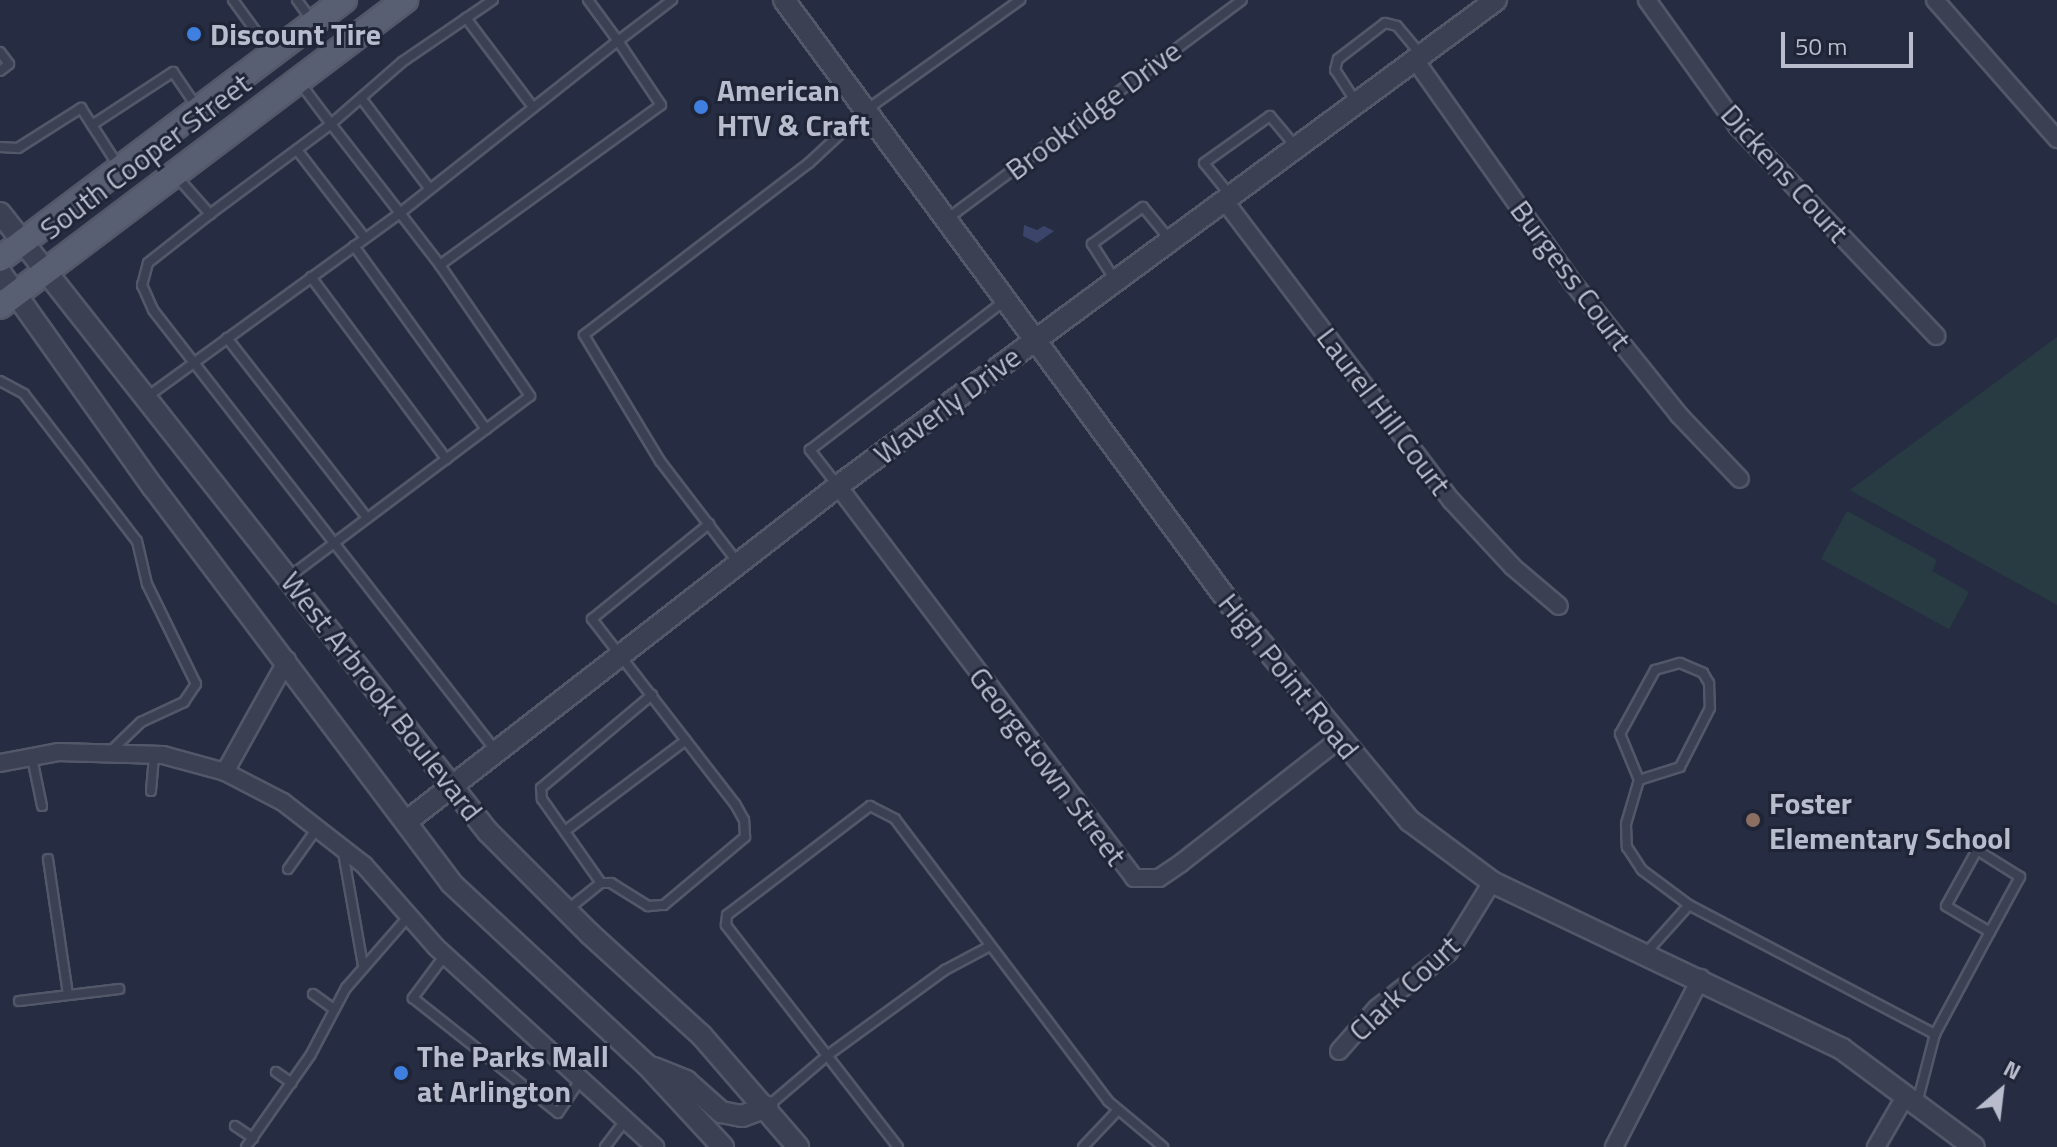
<!DOCTYPE html>
<style>
body{margin:0}
#map{position:relative;width:2057px;height:1147px;overflow:hidden;background:#262d42;font-family:"Titillium Web",sans-serif}
div>[style]{position:absolute}
[style*='--x']{left:calc(var(--x)*1px);top:calc(var(--y)*1px);width:calc(var(--w)*1px);rotate:calc(var(--a)*1deg)}
.green>*{inset:0;background:#283b43}
.water>*{inset:0;background:#3a4569}
.roads{filter:drop-shadow(2px 0 #535869) drop-shadow(-2px 0 #535869) drop-shadow(0 2px #535869) drop-shadow(0 -2px #535869)}
.service>*{height:8px;margin:-4px;padding:0 4px;transform-origin:4px;border-radius:4px;background:#3b4052}
.minor>*{height:16px;margin:-8px;padding:0 8px;transform-origin:8px;border-radius:8px;background:#3b4052}
.tertiary>*{height:20px;margin:-10px;padding:0 10px;transform-origin:10px;border-radius:10px;background:#3b4052}
.primary>*{height:24px;margin:-12px;padding:0 12px;transform-origin:12px;border-radius:12px;background:#595f72}
.dots>*{width:22px;height:22px;translate:-50% -50%;box-sizing:border-box;border:4px solid #1f2537;border-radius:50%}
span{translate:-50% -50%;white-space:nowrap;text-align:center;line-height:1.15;-webkit-text-stroke:6px #1f2537;paint-order:stroke}
.poi-label{font-size:30px;color:#b8bccc;font-weight:700}
.left{translate:0 -50%;text-align:left}
.street-label{font-size:30px;color:#b8bccc}
.north{position:absolute;left:1961px;top:1051px;width:80px;height:80px;-webkit-text-stroke:6px #1f2537;paint-order:stroke;rotate:28deg;font-size:22px;font-weight:700;line-height:32px;text-align:center;color:#b8bccc}
.north::after{content:'';display:block;margin:auto;width:28px;height:36px;background:#b8bccc;clip-path:polygon(50% 0,100% 100%,50% 72%,0 100%)}
.scale{position:absolute;left:1781px;top:32px;width:132px;height:36px;box-sizing:border-box;border:4px solid #b8bccc;border-top:0;padding-left:10px;font-size:24px;line-height:28px;white-space:nowrap;color:#b8bccc;-webkit-text-stroke:6px #1f2537;paint-order:stroke}
</style>
<div id="map">
<div class="green">
<div style="clip-path:polygon(2057px 337px,2057px 605px,1850px 490px)"></div>
<div style="clip-path:polygon(1847px 511px,1937px 560px,1932px 571px,1969px 592px,1949px 629px,1821px 559px)"></div>
</div>
<div class="water">
<div style="clip-path:polygon(1024px 225px,1037px 230px,1044px 226px,1054px 231px,1037px 243px,1023px 236px)"></div>
</div>
<div class="roads">
<div class="service">
<div style="--x:233;--y:0;--w:63;--a:54"></div>
<div style="--x:297;--y:0;--w:26;--a:54"></div>
<div style="--x:588;--y:0;--w:51;--a:53.8"></div>
<div style="--x:618;--y:41;--w:68;--a:-37.2"></div>
<div style="--x:466;--y:18;--w:110;--a:53.1"></div>
<div style="--x:0;--y:52;--w:15;--a:53"></div>
<div style="--x:9;--y:64;--w:11;--a:142"></div>
<div style="--x:361;--y:98;--w:113;--a:52.9"></div>
<div style="--x:1356;--y:102;--w:38;--a:-123"></div>
<div style="--x:1335;--y:70;--w:11;--a:-75"></div>
<div style="--x:1338;--y:59;--w:59;--a:-37.5"></div>
<div style="--x:1385;--y:23;--w:12;--a:14"></div>
<div style="--x:1397;--y:26;--w:38;--a:50"></div>
<div style="--x:92;--y:125;--w:97;--a:-33.2"></div>
<div style="--x:173;--y:72;--w:42;--a:55.6"></div>
<div style="--x:0;--y:147;--w:18;--a:3"></div>
<div style="--x:18;--y:148;--w:75;--a:-32.4"></div>
<div style="--x:81;--y:108;--w:70;--a:57.2"></div>
<div style="--x:297;--y:150;--w:111;--a:52.3"></div>
<div style="--x:177;--y:177;--w:50;--a:48.3"></div>
<div style="--x:210;--y:214;--w:151;--a:-36.6"></div>
<div style="--x:331;--y:124;--w:94;--a:-41.1"></div>
<div style="--x:402;--y:62;--w:110;--a:-34.3"></div>
<div style="--x:1230;--y:195;--w:41;--a:-129.1"></div>
<div style="--x:1204;--y:163;--w:81;--a:-35.5"></div>
<div style="--x:1270;--y:116;--w:40;--a:50"></div>
<div style="--x:210;--y:214;--w:79;--a:141.7"></div>
<div style="--x:148;--y:263;--w:23;--a:105"></div>
<div style="--x:142;--y:285;--w:27;--a:66"></div>
<div style="--x:153;--y:310;--w:557;--a:52.14"></div>
<div style="--x:947;--y:219;--w:367;--a:-36.6"></div>
<div style="--x:354;--y:246;--w:226;--a:54.2"></div>
<div style="--x:311;--y:277;--w:227;--a:53.4"></div>
<div style="--x:1115;--y:280;--w:43;--a:-122.6"></div>
<div style="--x:1092;--y:244;--w:63;--a:-36"></div>
<div style="--x:1143;--y:207;--w:43;--a:50.7"></div>
<div style="--x:227;--y:338;--w:228;--a:52.1"></div>
<div style="--x:0;--y:381;--w:27;--a:28"></div>
<div style="--x:24;--y:394;--w:185;--a:52.5"></div>
<div style="--x:137;--y:541;--w:44;--a:76.9"></div>
<div style="--x:147;--y:584;--w:111;--a:63.9"></div>
<div style="--x:196;--y:684;--w:22;--a:124"></div>
<div style="--x:184;--y:702;--w:47;--a:155.1"></div>
<div style="--x:141;--y:722;--w:42;--a:136"></div>
<div style="--x:147;--y:397;--w:313;--a:-36"></div>
<div style="--x:400;--y:213;--w:278;--a:-38.3"></div>
<div style="--x:618;--y:41;--w:77;--a:56.1"></div>
<div style="--x:661;--y:105;--w:273;--a:144.1"></div>
<div style="--x:440;--y:265;--w:66;--a:-127.6"></div>
<div style="--x:400;--y:213;--w:113;--a:-127.8"></div>
<div style="--x:331;--y:124;--w:40;--a:-127"></div>
<div style="--x:307;--y:92;--w:11;--a:-131"></div>
<div style="--x:838;--y:486;--w:46;--a:-127.9"></div>
<div style="--x:810;--y:450;--w:245;--a:-37.5"></div>
<div style="--x:738;--y:563;--w:128;--a:-127.4"></div>
<div style="--x:660;--y:461;--w:147;--a:-121.1"></div>
<div style="--x:584;--y:335;--w:283;--a:-37.4"></div>
<div style="--x:809;--y:163;--w:76;--a:-42.9"></div>
<div style="--x:865;--y:111;--w:191;--a:-35.6"></div>
<div style="--x:289;--y:577;--w:301;--a:-36.9"></div>
<div style="--x:530;--y:396;--w:159;--a:-124.5"></div>
<div style="--x:32;--y:758;--w:49;--a:78.2"></div>
<div style="--x:1639;--y:780;--w:50;--a:-112.4"></div>
<div style="--x:1620;--y:734;--w:73;--a:-61.3"></div>
<div style="--x:1655;--y:670;--w:26;--a:-16"></div>
<div style="--x:1680;--y:663;--w:25;--a:23"></div>
<div style="--x:1703;--y:673;--w:12;--a:59"></div>
<div style="--x:1709;--y:683;--w:25;--a:88"></div>
<div style="--x:1710;--y:708;--w:66;--a:117"></div>
<div style="--x:1680;--y:767;--w:43;--a:162.4"></div>
<div style="--x:1639;--y:780;--w:46;--a:106.5"></div>
<div style="--x:1626;--y:824;--w:23;--a:88"></div>
<div style="--x:1627;--y:847;--w:27;--a:57"></div>
<div style="--x:1642;--y:870;--w:59;--a:36.7"></div>
<div style="--x:1689;--y:905;--w:66;--a:131.9"></div>
<div style="--x:151;--y:791;--w:36;--a:-85"></div>
<div style="--x:565;--y:831;--w:151;--a:-36.9"></div>
<div style="--x:343;--y:852;--w:115;--a:80"></div>
<div style="--x:48;--y:859;--w:137;--a:81.6"></div>
<div style="--x:288;--y:869;--w:52;--a:-54.5"></div>
<div style="--x:601;--y:883;--w:103;--a:-125.1"></div>
<div style="--x:542;--y:799;--w:11;--a:-95"></div>
<div style="--x:541;--y:788;--w:145;--a:-40"></div>
<div style="--x:1689;--y:905;--w:278;--a:27.7"></div>
<div style="--x:1935;--y:1034;--w:71;--a:104.6"></div>
<div style="--x:567;--y:910;--w:43;--a:-38.5"></div>
<div style="--x:601;--y:883;--w:10;--a:0"></div>
<div style="--x:611;--y:883;--w:44;--a:31.9"></div>
<div style="--x:648;--y:906;--w:16;--a:-4"></div>
<div style="--x:664;--y:905;--w:106;--a:-40"></div>
<div style="--x:745;--y:837;--w:17;--a:-93"></div>
<div style="--x:744;--y:820;--w:18;--a:-119"></div>
<div style="--x:735;--y:804;--w:234;--a:-127.7"></div>
<div style="--x:592;--y:619;--w:151;--a:-39.1"></div>
<div style="--x:445;--y:955;--w:54;--a:126.7"></div>
<div style="--x:413;--y:998;--w:185;--a:38.4"></div>
<div style="--x:558;--y:1113;--w:40;--a:-56"></div>
<div style="--x:313;--y:994;--w:26;--a:36"></div>
<div style="--x:19;--y:1001;--w:101;--a:-6.8"></div>
<div style="--x:1935;--y:1034;--w:116;--a:-61.7"></div>
<div style="--x:1990;--y:932;--w:63;--a:-61.4"></div>
<div style="--x:2020;--y:877;--w:51;--a:-147.9"></div>
<div style="--x:1977;--y:850;--w:64;--a:119"></div>
<div style="--x:1946;--y:906;--w:51;--a:30.6"></div>
<div style="--x:276;--y:1072;--w:19;--a:35"></div>
<div style="--x:767;--y:1107;--w:80;--a:-40.4"></div>
<div style="--x:828;--y:1055;--w:145;--a:-36"></div>
<div style="--x:945;--y:970;--w:49;--a:-28.1"></div>
<div style="--x:235;--y:1126;--w:22;--a:34"></div>
<div style="--x:246;--y:1147;--w:113;--a:-55"></div>
<div style="--x:311;--y:1054;--w:75;--a:-62.1"></div>
<div style="--x:346;--y:988;--w:93;--a:-48.9"></div>
<div style="--x:605;--y:1147;--w:35;--a:-53"></div>
<div style="--x:898;--y:1147;--w:281;--a:-127.8"></div>
<div style="--x:726;--y:925;--w:10;--a:-84"></div>
<div style="--x:727;--y:915;--w:180;--a:-37.3"></div>
<div style="--x:870;--y:806;--w:28;--a:27"></div>
<div style="--x:895;--y:819;--w:353;--a:52.9"></div>
<div style="--x:1108;--y:1101;--w:72;--a:39.9"></div>
<div style="--x:1083;--y:1147;--w:51;--a:-46.6"></div>
</div>
<div class="minor">
<div style="--x:1647;--y:0;--w:156;--a:54.4"></div>
<div style="--x:1738;--y:127;--w:288;--a:46.5"></div>
<div style="--x:1935;--y:0;--w:185;--a:48.7"></div>
<div style="--x:1415;--y:60;--w:273;--a:54.7"></div>
<div style="--x:1573;--y:283;--w:169;--a:51.2"></div>
<div style="--x:1679;--y:415;--w:88;--a:46.4"></div>
<div style="--x:1224;--y:200;--w:376;--a:52.9"></div>
<div style="--x:1451;--y:500;--w:91;--a:47.2"></div>
<div style="--x:1513;--y:567;--w:60;--a:40.3"></div>
<div style="--x:838;--y:486;--w:491;--a:52.9"></div>
<div style="--x:1134;--y:878;--w:25;--a:0"></div>
<div style="--x:1159;--y:878;--w:27;--a:-34"></div>
<div style="--x:1181;--y:863;--w:203;--a:-38"></div>
<div style="--x:0;--y:763;--w:59;--a:-10.7"></div>
<div style="--x:58;--y:752;--w:105;--a:1.6"></div>
<div style="--x:163;--y:755;--w:64;--a:15.3"></div>
<div style="--x:225;--y:772;--w:65;--a:27.3"></div>
<div style="--x:283;--y:802;--w:103;--a:37.9"></div>
<div style="--x:364;--y:865;--w:109;--a:48.7"></div>
<div style="--x:436;--y:947;--w:297;--a:42.4"></div>
<div style="--x:225;--y:772;--w:128;--a:-61"></div>
<div style="--x:1339;--y:1051;--w:57;--a:-48.5"></div>
<div style="--x:1377;--y:1008;--w:91;--a:-37.9"></div>
<div style="--x:1449;--y:952;--w:82;--a:-58.4"></div>
<div style="--x:1614;--y:1147;--w:190;--a:-62.8"></div>
<div style="--x:1876;--y:1147;--w:60;--a:-60"></div>
</div>
<div class="tertiary">
<div style="--x:784;--y:0;--w:766;--a:53.55"></div>
<div style="--x:1239;--y:616;--w:267;--a:50.2"></div>
<div style="--x:1410;--y:821;--w:102;--a:36.6"></div>
<div style="--x:1492;--y:882;--w:388;--a:25.5"></div>
<div style="--x:1842;--y:1049;--w:164;--a:36.6"></div>
<div style="--x:0;--y:213;--w:788;--a:51.75"></div>
<div style="--x:488;--y:832;--w:144;--a:45"></div>
<div style="--x:590;--y:934;--w:151;--a:42.3"></div>
<div style="--x:702;--y:1036;--w:147;--a:49.1"></div>
<div style="--x:0;--y:272;--w:264;--a:54.6"></div>
<div style="--x:153;--y:487;--w:496;--a:53"></div>
<div style="--x:451;--y:883;--w:267;--a:42.9"></div>
<div style="--x:647;--y:1065;--w:112;--a:47.2"></div>
<div style="--x:406;--y:822;--w:547;--a:-37.87"></div>
<div style="--x:838;--y:486;--w:818;--a:-36.45"></div>
<div style="--x:654;--y:1068;--w:35;--a:22"></div>
<div style="--x:686;--y:1081;--w:47;--a:41.5"></div>
<div style="--x:721;--y:1112;--w:21;--a:11"></div>
<div style="--x:742;--y:1116;--w:27;--a:-20"></div>
</div>
<div class="primary">
<div style="--x:0;--y:259;--w:431;--a:-37"></div>
<div style="--x:0;--y:306;--w:508;--a:-37.07"></div>
</div>
</div>
<div class="dots">
<div style="left:194px;top:34px;background:#3f7fe0"></div>
<div style="left:701px;top:107px;background:#3f7fe0"></div>
<div style="left:1753px;top:820px;background:#8d6e63"></div>
<div style="left:401px;top:1073px;background:#3f7fe0"></div>
</div>
<div class="poi-label">
<span class="left" style="left:210px;top:34px">Discount Tire</span>
<span class="left" style="left:717px;top:107px">American<br>HTV &amp; Craft</span>
<span class="left" style="left:1769px;top:820px">Foster<br>Elementary School</span>
<span class="left" style="left:417px;top:1073px">The Parks Mall<br>at Arlington</span>
</div>
<div class="street-label">
<span style="left:1093px;top:110px;rotate:-37deg">Brookridge Drive</span>
<span style="left:145px;top:156px;rotate:-37deg">South Cooper Street</span>
<span style="left:1785px;top:173px;rotate:48deg">Dickens Court</span>
<span style="left:1571px;top:275px;rotate:53deg">Burgess Court</span>
<span style="left:947px;top:405px;rotate:-37deg">Waverly Drive</span>
<span style="left:1384px;top:411px;rotate:53deg">Laurel Hill Court</span>
<span style="left:1289px;top:676px;rotate:51deg">High Point Road</span>
<span style="left:382px;top:696px;rotate:52deg">West Arbrook Boulevard</span>
<span style="left:1048px;top:766px;rotate:53deg">Georgetown Street</span>
<span style="left:1404px;top:988px;rotate:-43deg">Clark Court</span>
</div>
<div class="north">N</div>
<div class="scale">50 m</div>
</div>
